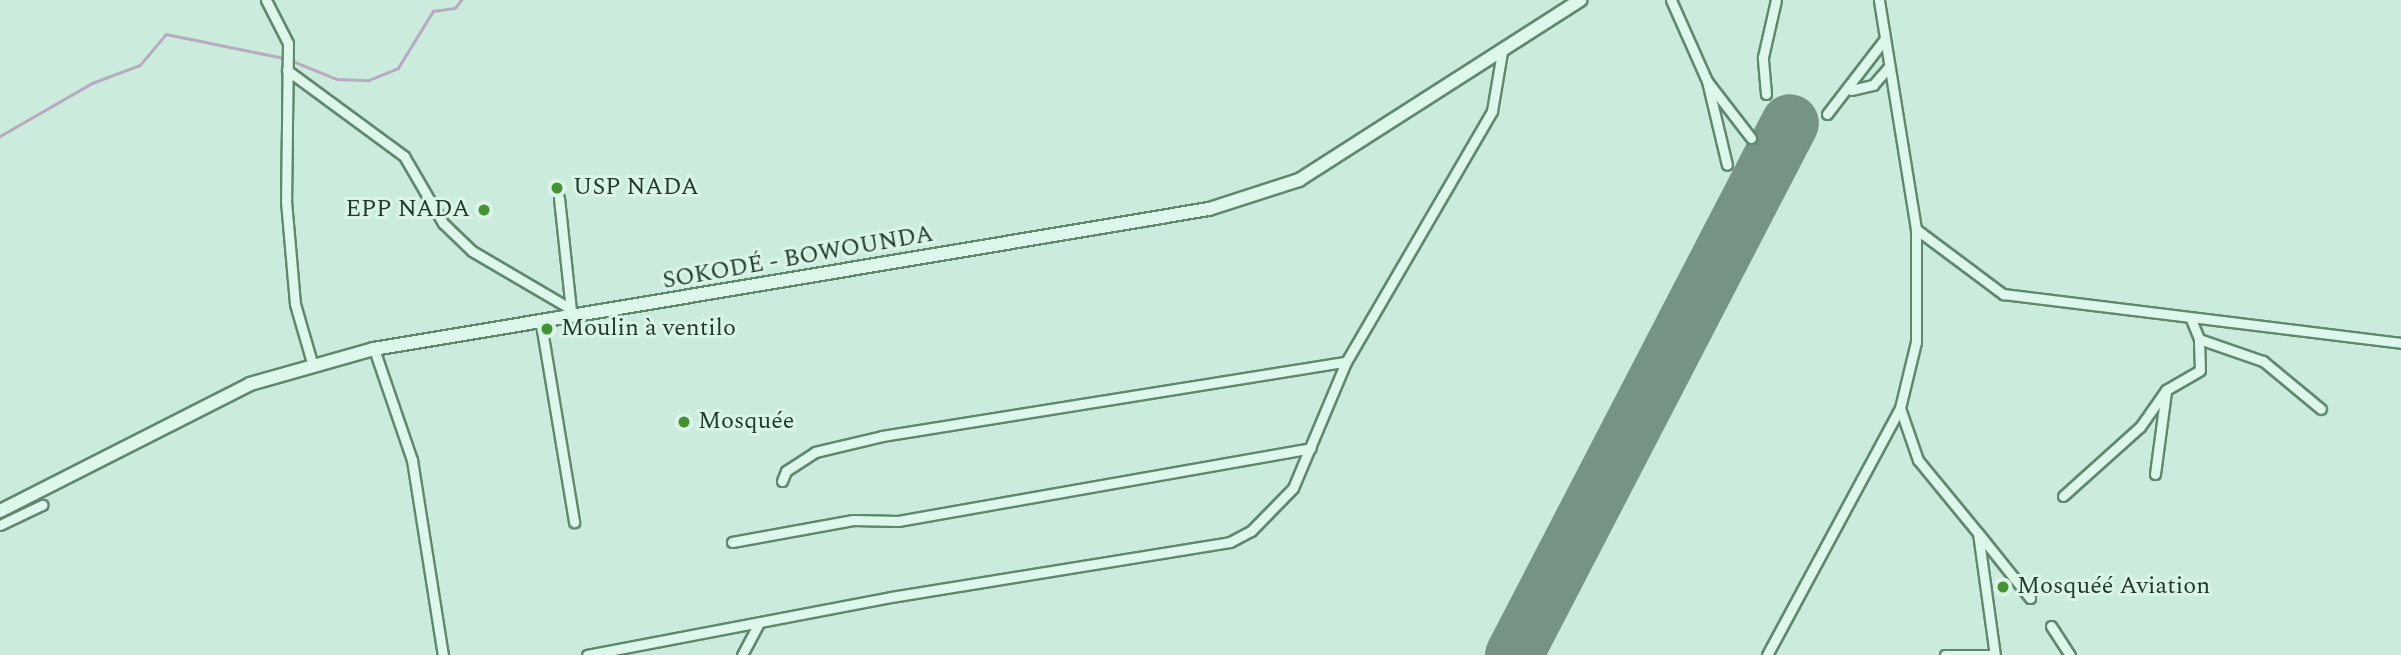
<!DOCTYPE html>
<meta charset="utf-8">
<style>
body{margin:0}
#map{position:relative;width:2401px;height:655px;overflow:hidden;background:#cbecdd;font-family:Spectral,serif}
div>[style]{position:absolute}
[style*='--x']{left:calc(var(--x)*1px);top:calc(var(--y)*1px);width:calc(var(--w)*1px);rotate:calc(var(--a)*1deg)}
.stream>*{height:2.5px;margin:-1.25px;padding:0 1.25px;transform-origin:1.25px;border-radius:1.25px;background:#b7abc1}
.runway>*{height:58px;margin:-29px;padding:0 29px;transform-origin:29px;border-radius:29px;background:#769384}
.roads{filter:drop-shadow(2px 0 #60886f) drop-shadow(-2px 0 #60886f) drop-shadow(0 2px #60886f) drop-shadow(0 -2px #60886f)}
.street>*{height:9px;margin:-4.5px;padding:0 4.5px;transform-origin:4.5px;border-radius:4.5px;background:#def7eb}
.secondary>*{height:12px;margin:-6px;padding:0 6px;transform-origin:6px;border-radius:6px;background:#def7eb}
.dots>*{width:19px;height:19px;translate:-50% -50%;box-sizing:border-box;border:4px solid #daf4e8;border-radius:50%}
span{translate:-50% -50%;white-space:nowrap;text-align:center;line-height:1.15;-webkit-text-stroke:6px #daf4e8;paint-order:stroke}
.poi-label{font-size:24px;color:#223a2a}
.left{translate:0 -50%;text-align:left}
.right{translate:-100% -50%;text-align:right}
.street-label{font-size:24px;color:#223a2a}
</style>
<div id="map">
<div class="stream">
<div style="--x:290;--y:60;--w:51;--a:22"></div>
<div style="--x:337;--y:79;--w:32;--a:2"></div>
<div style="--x:369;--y:80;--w:31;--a:-22"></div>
<div style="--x:398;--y:68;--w:67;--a:-58.4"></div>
<div style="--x:433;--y:11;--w:22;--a:-8"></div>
<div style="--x:455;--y:8;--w:10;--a:-53"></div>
<div style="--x:0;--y:136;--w:106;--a:-29.9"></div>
<div style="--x:92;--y:83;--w:51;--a:-20.6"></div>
<div style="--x:140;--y:65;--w:40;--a:-50"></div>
<div style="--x:166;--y:34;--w:120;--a:11.5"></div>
</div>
<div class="runway">
<div style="--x:1514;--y:655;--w:599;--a:-62.58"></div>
</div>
<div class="roads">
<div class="street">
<div style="--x:266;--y:0;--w:48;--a:62.9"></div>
<div style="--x:288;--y:43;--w:158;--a:90.7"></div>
<div style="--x:286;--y:201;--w:103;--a:85"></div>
<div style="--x:295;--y:304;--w:65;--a:73.8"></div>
<div style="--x:1671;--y:0;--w:89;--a:66"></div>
<div style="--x:1707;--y:81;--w:86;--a:76.6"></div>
<div style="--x:287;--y:70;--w:145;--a:36.3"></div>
<div style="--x:404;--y:156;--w:78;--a:59.8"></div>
<div style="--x:443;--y:223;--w:40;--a:44"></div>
<div style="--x:472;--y:251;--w:113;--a:30.4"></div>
<div style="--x:1707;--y:81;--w:72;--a:52.3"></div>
<div style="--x:1851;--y:90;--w:23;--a:-13"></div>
<div style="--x:1873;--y:85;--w:23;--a:-49"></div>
<div style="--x:1766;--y:94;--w:37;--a:-95"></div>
<div style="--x:1763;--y:57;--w:58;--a:-77.2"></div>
<div style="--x:1827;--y:114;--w:93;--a:-52.4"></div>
<div style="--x:559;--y:198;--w:114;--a:83.9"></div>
<div style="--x:1916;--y:229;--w:109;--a:36.8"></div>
<div style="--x:2003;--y:294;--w:401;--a:7"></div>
<div style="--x:2191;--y:319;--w:22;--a:68"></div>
<div style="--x:2199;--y:339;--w:68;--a:19"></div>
<div style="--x:2263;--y:361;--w:75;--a:39.6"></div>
<div style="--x:541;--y:324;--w:201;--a:80.5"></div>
<div style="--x:374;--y:349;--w:117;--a:71.1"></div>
<div style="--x:412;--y:460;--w:197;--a:81"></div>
<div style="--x:1900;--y:408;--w:55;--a:70.9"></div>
<div style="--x:1918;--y:460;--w:94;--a:50.6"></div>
<div style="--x:1978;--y:533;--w:123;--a:82.1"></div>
<div style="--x:2155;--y:474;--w:83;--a:-82.4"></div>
<div style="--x:782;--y:481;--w:11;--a:-68"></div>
<div style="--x:786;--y:471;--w:35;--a:-33"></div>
<div style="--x:815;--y:452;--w:69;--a:-13.4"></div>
<div style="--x:882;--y:436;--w:470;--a:-9.1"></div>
<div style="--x:2063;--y:496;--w:103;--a:-41.9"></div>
<div style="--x:2140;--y:427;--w:45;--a:-54.9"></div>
<div style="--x:2166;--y:390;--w:39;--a:-30"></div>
<div style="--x:2200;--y:370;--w:31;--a:-92"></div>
<div style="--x:0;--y:525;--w:47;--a:-25.5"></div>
<div style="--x:1979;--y:534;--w:82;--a:51.4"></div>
<div style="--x:732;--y:542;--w:123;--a:-10.3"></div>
<div style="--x:853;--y:520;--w:45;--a:1.3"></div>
<div style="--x:898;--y:521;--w:419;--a:-10"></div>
<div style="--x:2051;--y:626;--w:35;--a:57"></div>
<div style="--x:587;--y:655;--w:309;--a:-10.8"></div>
<div style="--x:891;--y:597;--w:343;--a:-9.2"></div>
<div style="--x:1230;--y:542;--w:24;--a:-28"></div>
<div style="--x:1251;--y:531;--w:60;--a:-45.7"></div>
<div style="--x:1293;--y:488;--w:137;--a:-67.2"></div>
<div style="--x:1346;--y:362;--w:290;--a:-59.8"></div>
<div style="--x:1492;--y:111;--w:60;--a:-80.4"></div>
<div style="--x:742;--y:655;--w:34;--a:-62"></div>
<div style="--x:1767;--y:655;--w:281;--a:-61.7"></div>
<div style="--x:1900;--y:408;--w:68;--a:-76.4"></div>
<div style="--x:1916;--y:342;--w:113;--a:-90"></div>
<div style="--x:1916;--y:229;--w:232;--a:-99.2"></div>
<div style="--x:1945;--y:655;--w:48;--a:0"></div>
</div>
<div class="secondary">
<div style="--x:0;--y:511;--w:280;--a:-26.9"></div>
<div style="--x:250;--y:384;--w:129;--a:-15.8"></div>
<div style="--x:374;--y:349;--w:847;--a:-9.52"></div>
<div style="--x:1209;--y:209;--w:95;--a:-17.9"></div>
<div style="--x:1299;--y:180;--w:334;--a:-32.6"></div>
</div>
</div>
<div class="dots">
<div style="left:557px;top:188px;background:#449234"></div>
<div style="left:484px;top:210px;background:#449234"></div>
<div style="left:547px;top:329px;background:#449234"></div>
<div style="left:684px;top:422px;background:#449234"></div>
<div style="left:2003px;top:587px;background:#449234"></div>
</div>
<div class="poi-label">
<span class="left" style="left:573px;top:188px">USP NADA</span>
<span class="right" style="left:470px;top:210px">EPP NADA</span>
<span class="left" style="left:561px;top:329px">Moulin à ventilo</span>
<span class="left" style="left:698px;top:422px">Mosquée</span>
<span class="left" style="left:2017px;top:587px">Mosquéé Aviation</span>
</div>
<div class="street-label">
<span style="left:798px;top:258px;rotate:-10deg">SOKODÉ - BOWOUNDA</span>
</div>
</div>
